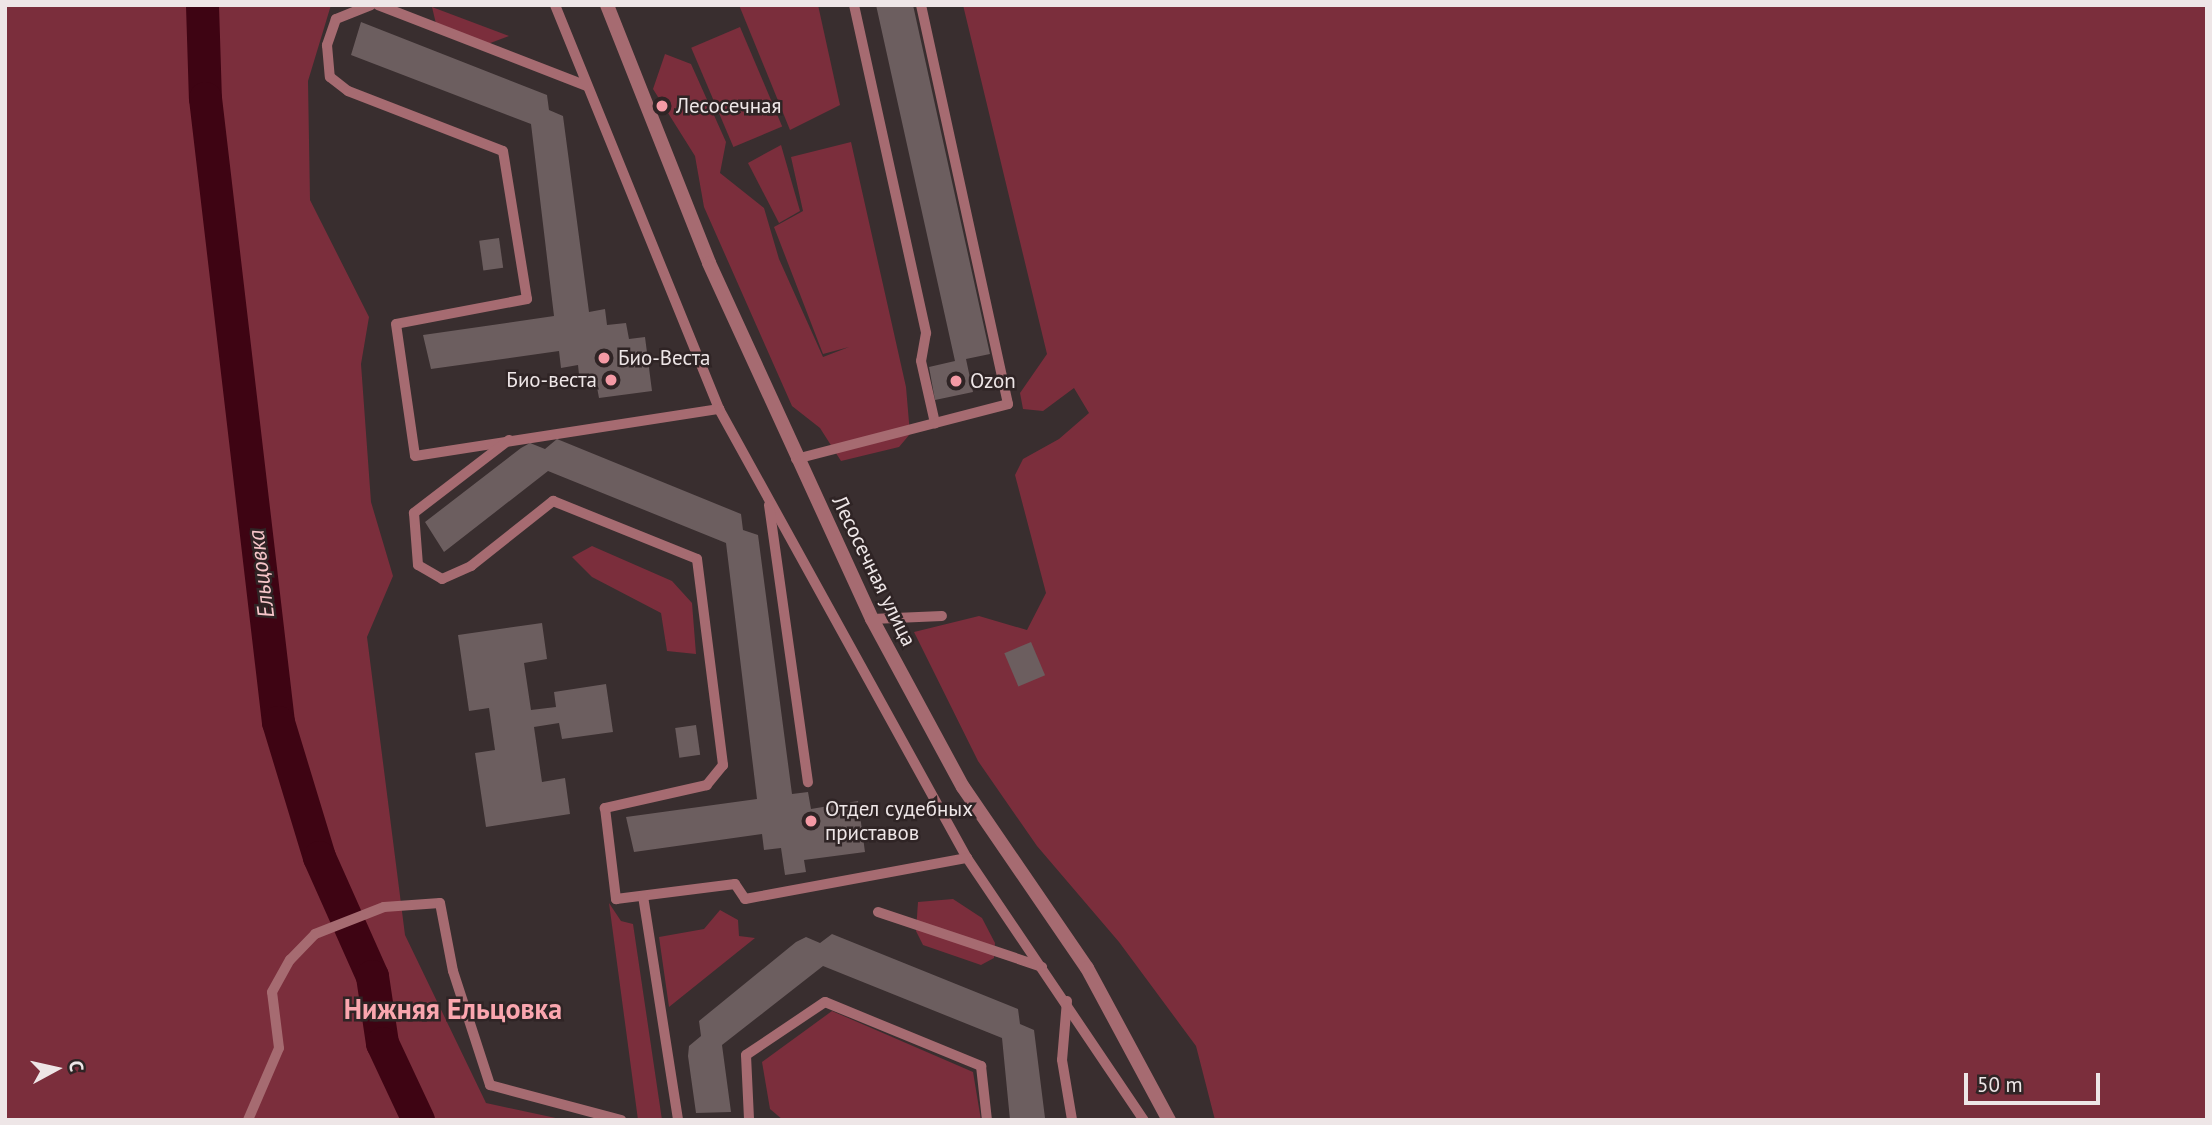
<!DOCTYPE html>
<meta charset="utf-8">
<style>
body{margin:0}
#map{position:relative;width:2212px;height:1125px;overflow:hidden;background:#392e2f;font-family:"PT Sans",sans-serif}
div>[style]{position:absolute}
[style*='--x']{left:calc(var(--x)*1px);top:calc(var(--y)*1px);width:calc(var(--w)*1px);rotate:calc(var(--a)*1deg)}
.green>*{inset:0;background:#7b2e3c;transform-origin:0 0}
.river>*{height:33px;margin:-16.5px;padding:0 16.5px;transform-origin:16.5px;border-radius:16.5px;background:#3e0413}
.building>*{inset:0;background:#6c5e5f;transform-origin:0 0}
.service>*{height:10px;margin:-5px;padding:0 5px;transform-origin:5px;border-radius:5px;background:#a66b71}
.tertiary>*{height:14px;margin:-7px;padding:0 7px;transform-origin:7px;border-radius:7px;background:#a66b71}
.dots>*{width:19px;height:19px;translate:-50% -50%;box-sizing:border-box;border:4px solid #2f2425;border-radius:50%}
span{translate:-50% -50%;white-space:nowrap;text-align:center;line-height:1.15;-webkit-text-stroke:5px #2f2425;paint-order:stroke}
.poi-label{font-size:21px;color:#eee6e7}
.left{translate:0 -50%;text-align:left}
.right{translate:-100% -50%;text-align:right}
.street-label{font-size:21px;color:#eee6e7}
.water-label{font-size:23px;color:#f7c6ca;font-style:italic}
.district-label{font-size:28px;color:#faa6af;font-weight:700}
.frame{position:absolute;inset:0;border:7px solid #eee6e7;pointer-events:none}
.north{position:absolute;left:21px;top:1034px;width:70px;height:70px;-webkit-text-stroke:5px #2f2425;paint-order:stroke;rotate:82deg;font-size:19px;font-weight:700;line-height:28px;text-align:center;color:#eee6e7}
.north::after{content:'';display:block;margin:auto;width:24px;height:32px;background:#eee6e7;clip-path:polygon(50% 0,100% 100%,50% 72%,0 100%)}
.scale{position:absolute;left:1964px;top:1073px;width:136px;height:32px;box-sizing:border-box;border:4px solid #eee6e7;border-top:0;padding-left:9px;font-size:21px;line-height:24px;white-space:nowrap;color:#eee6e7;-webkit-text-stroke:5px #2f2425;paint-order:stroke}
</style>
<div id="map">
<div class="green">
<div style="clip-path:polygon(5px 5px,331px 5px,308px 81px,310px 200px,369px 317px,361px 364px,371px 502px,393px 576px,367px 637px,405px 935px,486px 1103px,565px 1120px,5px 1120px)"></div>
<div style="clip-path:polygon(739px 5px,818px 5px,840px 105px,790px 130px)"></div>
<div style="clip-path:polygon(963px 5px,2207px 5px,2207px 1120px,1215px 1120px,1196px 1046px,1119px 942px,1037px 846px,978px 761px,914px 632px,979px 616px,1027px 630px,1046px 593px,1015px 475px,1023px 459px,1059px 439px,1089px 413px,1074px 388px,1043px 411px,1023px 409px,1020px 393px,1047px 354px)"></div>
<div style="clip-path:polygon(432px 7px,509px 36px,485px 45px,437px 28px)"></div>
<div style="left:740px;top:27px;width:108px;height:53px;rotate:67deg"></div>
<div style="clip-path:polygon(665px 54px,691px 64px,726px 142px,720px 173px,764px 208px,779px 259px,823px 357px,849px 347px,823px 354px,774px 227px,803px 211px,791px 157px,851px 142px,906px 387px,910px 434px,899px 447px,841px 461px,820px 428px,792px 406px,704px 207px,695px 156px,653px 89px)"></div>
<div style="clip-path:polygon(781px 145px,800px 211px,779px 223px,748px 163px)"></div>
<div style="clip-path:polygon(592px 546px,672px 581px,692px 603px,696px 654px,667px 651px,661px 613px,592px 577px,572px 557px)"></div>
<div style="clip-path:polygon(953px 899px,982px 918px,995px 943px,994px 958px,981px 965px,923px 945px,916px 931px,918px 902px)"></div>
<div style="clip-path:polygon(609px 903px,621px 921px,633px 924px,662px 1120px,638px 1120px)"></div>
<div style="clip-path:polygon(720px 910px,738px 920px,739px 936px,755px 938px,669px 1007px,659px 937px,704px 929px)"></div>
<div style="clip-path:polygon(832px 1011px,973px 1072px,981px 1120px,783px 1120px,770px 1109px,762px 1062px)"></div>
</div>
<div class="river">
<div style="--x:202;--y:5;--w:93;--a:88.2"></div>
<div style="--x:205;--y:98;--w:628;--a:83.33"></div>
<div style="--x:278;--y:722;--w:141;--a:73.1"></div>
<div style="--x:319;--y:857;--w:130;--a:66"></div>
<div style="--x:372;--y:976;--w:68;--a:81.5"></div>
<div style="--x:382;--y:1043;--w:85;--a:64.9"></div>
</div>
<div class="building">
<div style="clip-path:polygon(876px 5px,913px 5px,990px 354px,966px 359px,973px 392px,935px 400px,929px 367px,955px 361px)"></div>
<div style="clip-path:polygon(361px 22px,547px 95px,549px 110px,563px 116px,589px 312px,605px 309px,607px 325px,626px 323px,629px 339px,645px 337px,652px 391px,599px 398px,596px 382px,580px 384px,578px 365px,561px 368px,559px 351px,431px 369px,423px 335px,554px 316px,531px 124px,351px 55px)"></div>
<div style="left:499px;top:238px;width:30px;height:20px;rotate:82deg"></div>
<div style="clip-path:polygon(557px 439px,741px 514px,743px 530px,758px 535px,792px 794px,808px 792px,811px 809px,858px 801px,865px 852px,804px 860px,806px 872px,785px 875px,781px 848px,764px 850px,762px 834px,634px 852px,626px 817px,757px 799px,726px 543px,548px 471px,444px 552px,425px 522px,521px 448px,530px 443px,545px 449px)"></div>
<div style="clip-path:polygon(542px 623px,547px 659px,524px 663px,531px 710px,556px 707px,554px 692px,606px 684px,613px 732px,562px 739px,559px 723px,534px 727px,542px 782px,565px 778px,570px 814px,486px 827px,475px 753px,495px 750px,489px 708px,469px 711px,458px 635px)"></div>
<div style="left:1031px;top:642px;width:36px;height:29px;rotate:67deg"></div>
<div style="left:696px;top:725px;width:30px;height:21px;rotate:82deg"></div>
<div style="clip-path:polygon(832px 934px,1018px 1009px,1020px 1024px,1034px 1030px,1045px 1118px,1010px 1120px,1002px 1038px,823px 966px,722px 1045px,731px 1112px,696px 1113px,688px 1056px,689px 1046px,701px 1036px,699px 1021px,796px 942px,806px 937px,820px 943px)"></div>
</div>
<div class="service">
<div style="--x:371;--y:5;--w:38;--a:158"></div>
<div style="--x:336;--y:19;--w:28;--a:109"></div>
<div style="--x:327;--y:45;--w:32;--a:85"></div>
<div style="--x:330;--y:77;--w:23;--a:38"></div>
<div style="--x:348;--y:91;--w:166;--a:21.2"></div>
<div style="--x:503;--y:151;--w:150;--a:80.8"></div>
<div style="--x:527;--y:299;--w:133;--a:169.2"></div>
<div style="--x:396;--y:324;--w:133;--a:81.8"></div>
<div style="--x:415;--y:456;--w:308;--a:-8.8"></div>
<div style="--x:378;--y:5;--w:224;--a:21.2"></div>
<div style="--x:555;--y:5;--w:436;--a:67.9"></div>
<div style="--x:719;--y:409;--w:513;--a:61.09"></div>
<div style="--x:967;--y:858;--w:316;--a:56"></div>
<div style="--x:854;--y:5;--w:336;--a:77.6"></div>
<div style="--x:926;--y:333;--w:28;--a:100"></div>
<div style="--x:921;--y:361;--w:64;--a:77.3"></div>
<div style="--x:509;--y:440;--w:120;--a:142.5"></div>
<div style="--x:414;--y:513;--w:52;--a:85.6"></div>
<div style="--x:418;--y:565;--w:28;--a:30"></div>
<div style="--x:442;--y:579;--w:32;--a:-24"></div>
<div style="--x:471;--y:566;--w:105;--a:-38.4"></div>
<div style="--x:553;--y:501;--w:155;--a:21.9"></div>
<div style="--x:697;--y:559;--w:208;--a:82.8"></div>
<div style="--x:723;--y:765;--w:26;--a:129"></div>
<div style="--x:707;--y:785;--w:105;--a:167.3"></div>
<div style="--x:605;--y:808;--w:92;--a:83.1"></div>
<div style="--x:616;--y:899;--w:120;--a:-7.2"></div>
<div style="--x:735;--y:884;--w:18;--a:56"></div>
<div style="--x:745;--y:899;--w:226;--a:-10.5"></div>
<div style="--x:796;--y:459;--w:219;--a:-14.5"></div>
<div style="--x:1008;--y:404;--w:408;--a:-102.3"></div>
<div style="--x:769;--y:505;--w:280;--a:82"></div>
<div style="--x:872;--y:619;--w:70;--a:-2.5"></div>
<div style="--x:643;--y:896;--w:227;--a:81.1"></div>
<div style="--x:878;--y:912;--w:173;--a:18.5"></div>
<div style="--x:1067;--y:1001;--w:59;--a:94.8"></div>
<div style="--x:1062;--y:1060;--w:61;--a:80.5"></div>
<div style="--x:749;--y:1119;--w:64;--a:-92.7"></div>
<div style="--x:746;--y:1055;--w:95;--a:-33.9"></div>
<div style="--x:825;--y:1002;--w:169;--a:22.3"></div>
<div style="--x:981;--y:1066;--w:54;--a:83.7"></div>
<div style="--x:248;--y:1120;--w:78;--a:-66.7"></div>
<div style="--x:279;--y:1048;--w:56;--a:-97.1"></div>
<div style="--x:272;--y:992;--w:37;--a:-61"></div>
<div style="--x:290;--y:960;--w:36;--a:-46"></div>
<div style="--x:315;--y:934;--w:74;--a:-21.4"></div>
<div style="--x:384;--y:907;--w:56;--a:-4.1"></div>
<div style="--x:440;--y:903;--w:69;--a:79.2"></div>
<div style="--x:453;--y:971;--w:120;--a:72"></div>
<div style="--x:490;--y:1085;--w:136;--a:15"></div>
</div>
<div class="tertiary">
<div style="--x:607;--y:5;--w:277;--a:68.4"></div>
<div style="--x:709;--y:263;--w:392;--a:65.4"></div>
<div style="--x:872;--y:619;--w:191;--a:61.6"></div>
<div style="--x:963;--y:787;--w:219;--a:55.6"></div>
<div style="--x:1087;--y:968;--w:173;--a:61.7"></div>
</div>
<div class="dots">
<div style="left:662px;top:106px;background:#f49aa5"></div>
<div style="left:604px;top:358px;background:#f49aa5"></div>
<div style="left:611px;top:380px;background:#f49aa5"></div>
<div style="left:956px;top:381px;background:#f49aa5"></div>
<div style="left:811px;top:821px;background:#f49aa5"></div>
</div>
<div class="poi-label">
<span class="left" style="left:676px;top:106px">Лесосечная</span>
<span class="left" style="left:618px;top:358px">Био-Веста</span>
<span class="right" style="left:597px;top:380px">Био-веста</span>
<span class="left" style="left:970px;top:381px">Ozon</span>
<span class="left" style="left:825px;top:821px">Отдел судебных<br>приставов</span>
</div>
<div class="street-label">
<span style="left:874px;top:571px;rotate:64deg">Лесосечная улица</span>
</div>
<div class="water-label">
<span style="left:261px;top:574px;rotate:-97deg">Ельцовка</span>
</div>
<div class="district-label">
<span style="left:453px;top:1009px">Нижняя Ельцовка</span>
</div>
<div class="frame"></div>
<div class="north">С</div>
<div class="scale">50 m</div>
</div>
